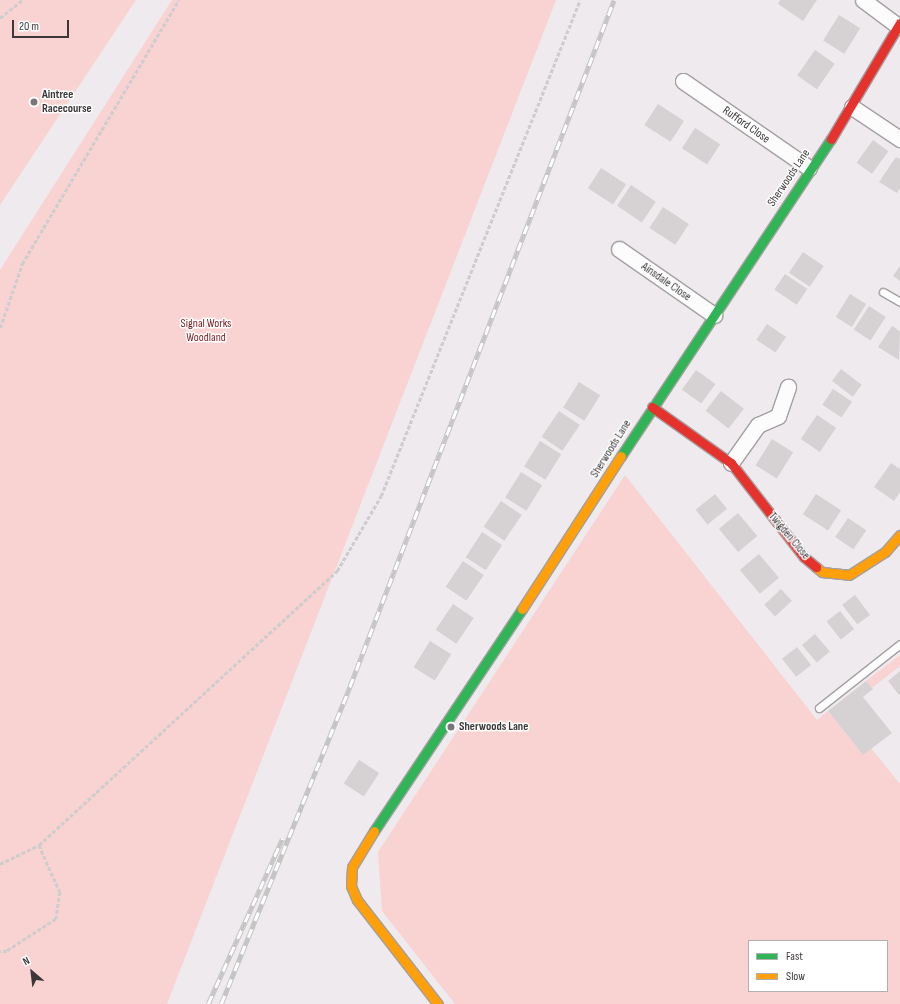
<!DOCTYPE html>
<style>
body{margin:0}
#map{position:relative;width:900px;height:1004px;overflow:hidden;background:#efeaed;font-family:"Sofia Sans Condensed",sans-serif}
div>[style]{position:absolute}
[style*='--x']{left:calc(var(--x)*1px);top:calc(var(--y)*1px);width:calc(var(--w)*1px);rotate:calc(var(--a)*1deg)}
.green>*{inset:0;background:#f8d3d2}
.building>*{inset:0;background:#d6d2d4;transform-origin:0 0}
.path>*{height:2.5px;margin-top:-1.25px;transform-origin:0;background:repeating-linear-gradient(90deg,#cecccd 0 4px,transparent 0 6px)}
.roads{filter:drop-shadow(1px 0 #a39fa2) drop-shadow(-1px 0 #a39fa2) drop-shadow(0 1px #a39fa2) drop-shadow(0 -1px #a39fa2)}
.lane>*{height:7px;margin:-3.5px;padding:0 3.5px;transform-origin:3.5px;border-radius:3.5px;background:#fdfcfc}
.street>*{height:15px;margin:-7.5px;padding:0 7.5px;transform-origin:7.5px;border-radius:7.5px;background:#fdfcfc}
.fast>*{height:9px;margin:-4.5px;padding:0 4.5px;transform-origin:4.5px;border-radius:4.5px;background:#30b455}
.slow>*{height:9px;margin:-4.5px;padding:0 4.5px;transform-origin:4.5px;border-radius:4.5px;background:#ff9f0a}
.jam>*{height:9px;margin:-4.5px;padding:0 4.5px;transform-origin:4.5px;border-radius:4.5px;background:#e5322d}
.rail>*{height:4.5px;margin-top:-2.25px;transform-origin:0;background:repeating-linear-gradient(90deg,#fff 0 9px,#c6c5c6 0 18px);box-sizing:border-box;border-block:1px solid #c6c5c6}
.dots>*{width:11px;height:11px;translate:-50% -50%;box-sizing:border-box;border:2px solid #fff;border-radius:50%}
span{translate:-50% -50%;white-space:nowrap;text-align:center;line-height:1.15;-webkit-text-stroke:3px #fff;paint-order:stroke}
.poi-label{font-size:12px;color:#3c383a;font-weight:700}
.left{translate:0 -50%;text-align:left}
.street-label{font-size:12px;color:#3c383a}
.park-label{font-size:12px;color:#7b2224}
.legend{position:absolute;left:748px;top:940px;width:140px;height:52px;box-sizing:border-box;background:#fff;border:1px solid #b1afb0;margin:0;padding:5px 7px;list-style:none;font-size:12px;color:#3c383a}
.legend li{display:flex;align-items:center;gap:8px;height:20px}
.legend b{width:20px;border:1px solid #b1afb0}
.north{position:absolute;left:12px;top:952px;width:40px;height:40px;-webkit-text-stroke:3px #fff;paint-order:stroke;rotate:332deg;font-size:11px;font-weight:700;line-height:16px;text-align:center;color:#3c383a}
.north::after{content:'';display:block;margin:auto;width:14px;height:18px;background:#3c383a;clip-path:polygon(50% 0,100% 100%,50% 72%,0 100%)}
.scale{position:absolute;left:12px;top:20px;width:57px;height:18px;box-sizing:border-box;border:2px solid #3c383a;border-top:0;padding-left:5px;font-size:12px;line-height:14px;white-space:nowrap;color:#3c383a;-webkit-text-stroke:3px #fff;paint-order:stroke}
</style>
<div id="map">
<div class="green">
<div style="clip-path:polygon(0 0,136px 0,0 205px)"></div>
<div style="clip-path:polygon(172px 0,556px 0,167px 1004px,0 1004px,0 270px)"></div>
<div style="clip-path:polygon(evenodd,625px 475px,817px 720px,828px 711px,863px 755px,871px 748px,900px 784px,900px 1004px,455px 1004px,382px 911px,378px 852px,625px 475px,749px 941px,887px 941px,887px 991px,749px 991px,749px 941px)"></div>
<div style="clip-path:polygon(900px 655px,900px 666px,872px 688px,866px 681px)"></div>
</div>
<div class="building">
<div style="clip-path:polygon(780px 0,817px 0,803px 21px,778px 4px)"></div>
<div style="left:839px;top:15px;width:25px;height:30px;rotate:32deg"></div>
<div style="left:815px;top:50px;width:24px;height:31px;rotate:35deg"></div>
<div style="left:658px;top:104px;width:31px;height:25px;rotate:33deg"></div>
<div style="left:695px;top:128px;width:30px;height:24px;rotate:33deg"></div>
<div style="left:873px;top:140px;width:19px;height:28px;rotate:36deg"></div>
<div style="clip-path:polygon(896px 157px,900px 159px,900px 188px,897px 193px,879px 182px)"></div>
<div style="left:601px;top:168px;width:30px;height:24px;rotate:33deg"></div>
<div style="left:631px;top:185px;width:30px;height:25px;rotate:34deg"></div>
<div style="left:663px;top:207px;width:31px;height:25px;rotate:33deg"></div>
<div style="left:803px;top:252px;width:25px;height:25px;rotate:34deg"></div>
<div style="clip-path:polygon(900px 266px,900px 281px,893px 276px)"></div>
<div style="left:785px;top:274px;width:27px;height:19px;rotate:34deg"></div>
<div style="left:850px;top:294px;width:19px;height:27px;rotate:32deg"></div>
<div style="left:869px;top:306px;width:20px;height:28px;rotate:33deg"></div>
<div style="left:767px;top:324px;width:23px;height:19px;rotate:34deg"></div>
<div style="clip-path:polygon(892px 326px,900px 331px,899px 360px,878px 347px)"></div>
<div style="left:841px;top:369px;width:26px;height:15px;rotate:37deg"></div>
<div style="left:696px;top:370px;width:24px;height:24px;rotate:36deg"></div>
<div style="left:579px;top:382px;width:25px;height:30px;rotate:32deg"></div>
<div style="left:833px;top:389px;width:23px;height:19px;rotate:34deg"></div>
<div style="left:721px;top:391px;width:29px;height:25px;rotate:38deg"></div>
<div style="left:559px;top:411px;width:25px;height:31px;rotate:34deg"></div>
<div style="left:817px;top:415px;width:23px;height:29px;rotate:34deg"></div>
<div style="left:772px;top:439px;width:25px;height:31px;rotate:32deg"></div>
<div style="left:540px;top:441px;width:25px;height:30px;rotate:32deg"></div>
<div style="clip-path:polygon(891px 463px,900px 469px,900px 492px,894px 501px,874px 487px)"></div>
<div style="left:521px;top:472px;width:25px;height:30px;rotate:32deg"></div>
<div style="left:715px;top:494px;width:19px;height:25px;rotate:51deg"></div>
<div style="left:816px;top:494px;width:30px;height:24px;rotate:33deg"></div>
<div style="left:501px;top:501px;width:25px;height:31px;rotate:34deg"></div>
<div style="left:738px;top:513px;width:30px;height:25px;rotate:50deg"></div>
<div style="left:848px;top:518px;width:22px;height:23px;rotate:34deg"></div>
<div style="left:482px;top:532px;width:24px;height:30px;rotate:33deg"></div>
<div style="left:759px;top:554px;width:31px;height:25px;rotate:50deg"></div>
<div style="left:463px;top:561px;width:25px;height:31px;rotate:34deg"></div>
<div style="left:781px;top:589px;width:16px;height:23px;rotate:47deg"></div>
<div style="left:855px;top:595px;width:25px;height:16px;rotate:53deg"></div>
<div style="left:453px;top:604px;width:25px;height:31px;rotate:34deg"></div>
<div style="left:840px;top:611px;width:23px;height:17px;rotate:52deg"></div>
<div style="left:815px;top:634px;width:23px;height:17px;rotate:50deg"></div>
<div style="left:430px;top:641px;width:25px;height:31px;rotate:32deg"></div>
<div style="left:797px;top:647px;width:23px;height:19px;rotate:52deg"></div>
<div style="clip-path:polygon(900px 671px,900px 694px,899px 695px,888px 681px)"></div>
<div style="clip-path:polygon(866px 681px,873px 689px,863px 697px,892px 733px,863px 755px,828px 711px)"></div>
<div style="left:359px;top:760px;width:24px;height:28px;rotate:33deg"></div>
</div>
<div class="path">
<div style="--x:0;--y:18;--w:28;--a:-39"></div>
<div style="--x:0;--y:328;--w:68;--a:-71"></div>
<div style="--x:22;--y:264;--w:307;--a:-59.3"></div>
<div style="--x:39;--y:845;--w:405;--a:-42.6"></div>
<div style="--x:337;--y:571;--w:87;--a:-59.6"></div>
<div style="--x:381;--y:496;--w:534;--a:-68.14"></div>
<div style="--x:0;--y:864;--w:43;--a:-26"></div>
<div style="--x:39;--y:845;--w:51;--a:65.9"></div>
<div style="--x:60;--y:892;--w:27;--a:98"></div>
<div style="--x:56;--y:919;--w:59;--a:146.9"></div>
<div style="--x:7;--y:951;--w:7;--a:172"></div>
</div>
<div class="roads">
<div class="lane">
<div style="--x:883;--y:292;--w:20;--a:30"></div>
<div style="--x:819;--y:708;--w:103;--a:-38.3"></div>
</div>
<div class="street">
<div style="--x:863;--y:0;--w:44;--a:36.6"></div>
<div style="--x:683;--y:81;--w:153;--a:34.6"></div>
<div style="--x:852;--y:107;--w:58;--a:33.7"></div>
<div style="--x:619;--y:249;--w:116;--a:34.8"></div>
<div style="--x:731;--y:463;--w:47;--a:-54.6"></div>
<div style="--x:758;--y:425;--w:22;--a:-24"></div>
<div style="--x:778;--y:416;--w:31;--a:-71"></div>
</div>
<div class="fast">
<div style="--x:621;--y:456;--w:380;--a:-56.5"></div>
<div style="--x:374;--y:831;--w:267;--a:-56.3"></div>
</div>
<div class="slow">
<div style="--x:816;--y:567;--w:8;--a:40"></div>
<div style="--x:822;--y:572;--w:27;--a:6"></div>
<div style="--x:849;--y:575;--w:43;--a:-32.6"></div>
<div style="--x:885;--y:552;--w:23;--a:-49"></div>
<div style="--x:522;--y:609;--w:182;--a:-57.1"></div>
<div style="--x:374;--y:831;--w:42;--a:121.4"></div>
<div style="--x:352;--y:867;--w:19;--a:93"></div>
<div style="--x:351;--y:886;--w:15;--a:67"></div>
<div style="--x:357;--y:900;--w:132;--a:52.1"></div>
</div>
<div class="jam">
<div style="--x:831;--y:139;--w:135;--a:-59.3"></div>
<div style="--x:652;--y:407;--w:97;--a:35.3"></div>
<div style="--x:731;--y:463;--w:119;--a:52.2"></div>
<div style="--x:804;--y:557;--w:16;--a:40"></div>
</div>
</div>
<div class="rail">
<div style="--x:208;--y:1004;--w:181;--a:-65.8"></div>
<div style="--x:221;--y:1004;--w:324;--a:-67.9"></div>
<div style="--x:343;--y:704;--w:754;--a:-68.95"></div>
</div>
<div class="dots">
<div style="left:34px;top:102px;background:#7b7679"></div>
<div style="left:451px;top:727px;background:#7b7679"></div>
</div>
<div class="poi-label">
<span class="left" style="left:42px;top:102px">Aintree<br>Racecourse</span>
<span class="left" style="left:459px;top:727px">Sherwoods Lane</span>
</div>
<div class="street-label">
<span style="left:746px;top:125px;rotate:35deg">Rufford Close</span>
<span style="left:789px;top:178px;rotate:-56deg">Sherwoods Lane</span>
<span style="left:666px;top:282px;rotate:35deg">Ainsdale Close</span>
<span style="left:611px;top:449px;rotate:-58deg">Sherwoods Lane</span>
<span style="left:789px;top:536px;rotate:50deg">Twigden Close</span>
</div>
<div class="park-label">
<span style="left:206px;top:331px">Signal Works<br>Woodland</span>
</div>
<ul class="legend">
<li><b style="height:5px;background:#30b455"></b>Fast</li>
<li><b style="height:5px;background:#ff9f0a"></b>Slow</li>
</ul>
<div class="north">N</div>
<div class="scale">20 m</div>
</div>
